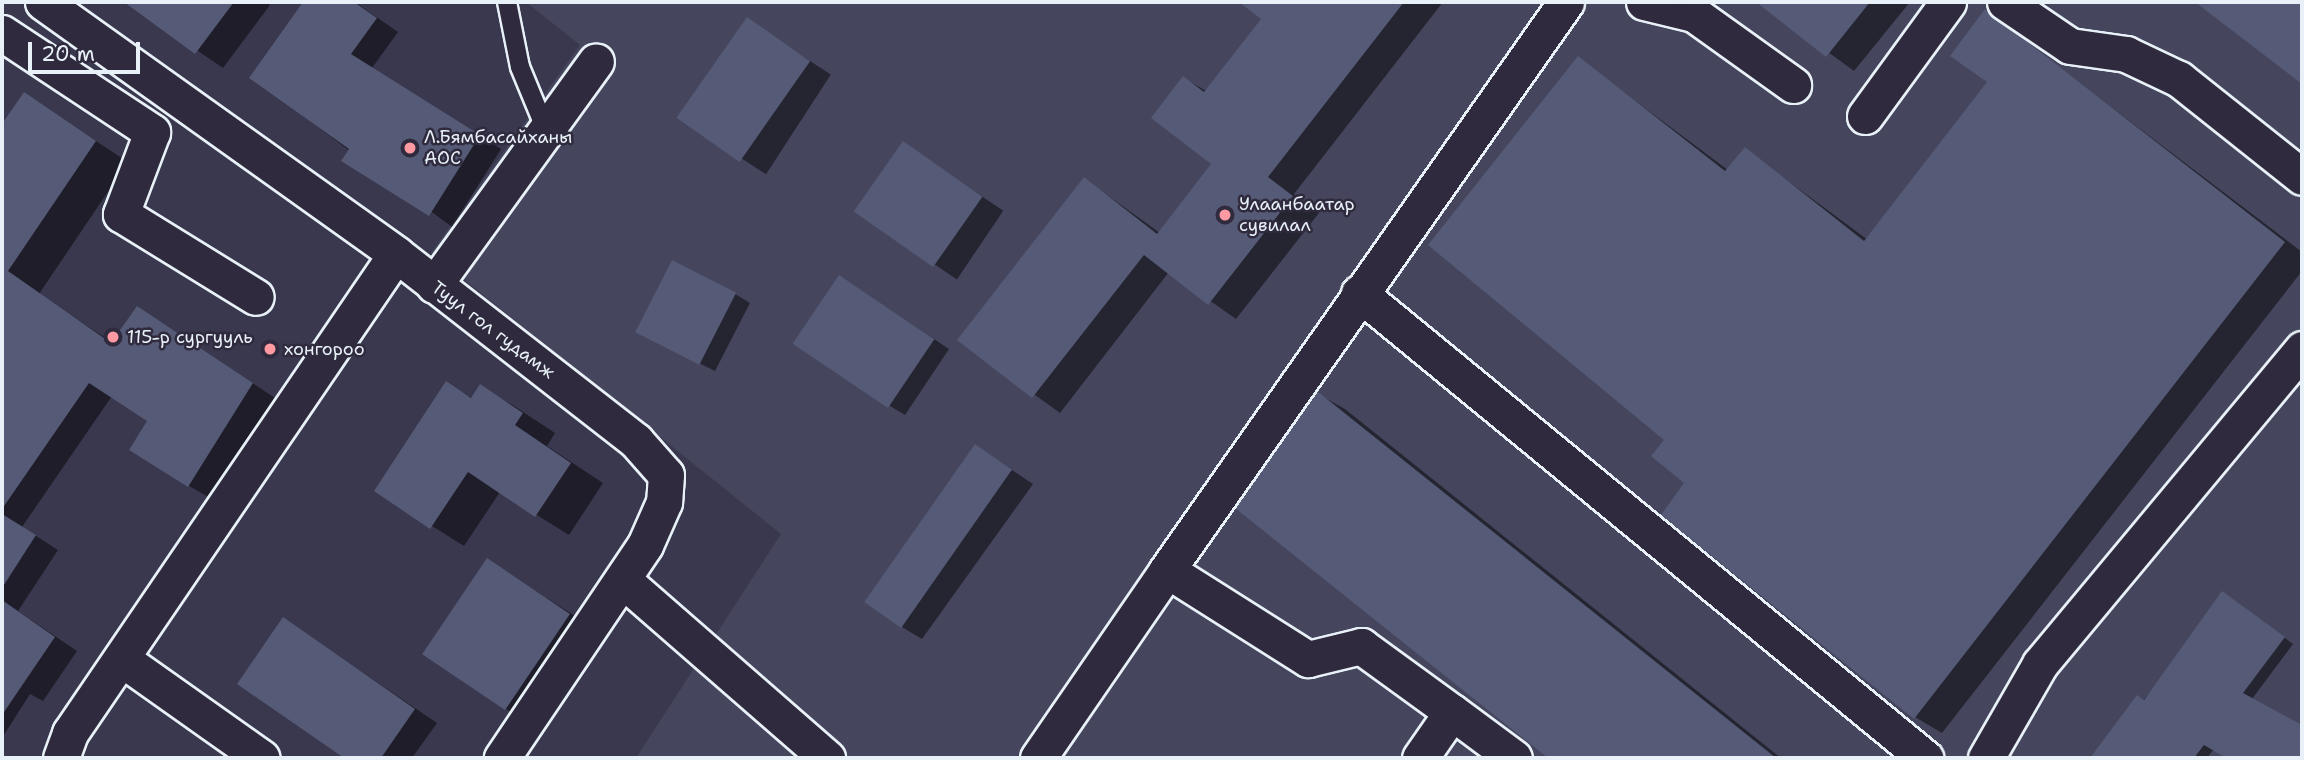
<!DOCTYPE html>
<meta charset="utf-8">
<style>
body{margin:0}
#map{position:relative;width:2304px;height:760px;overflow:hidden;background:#3a384e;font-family:"Shantell Sans",sans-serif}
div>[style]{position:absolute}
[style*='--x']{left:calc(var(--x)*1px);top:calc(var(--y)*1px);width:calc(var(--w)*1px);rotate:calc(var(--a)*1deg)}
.built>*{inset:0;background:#45465d}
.shadow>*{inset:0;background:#0007;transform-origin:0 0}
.building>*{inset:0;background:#555a76;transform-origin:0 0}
.roads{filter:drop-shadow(2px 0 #e8f1f8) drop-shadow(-2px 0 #e8f1f8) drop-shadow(0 2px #e8f1f8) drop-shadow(0 -2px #e8f1f8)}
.service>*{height:18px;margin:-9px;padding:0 9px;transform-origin:9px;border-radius:9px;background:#2f2a3d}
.minor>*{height:35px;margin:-17.5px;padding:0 17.5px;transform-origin:17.5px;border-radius:17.5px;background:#2f2a3d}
.dots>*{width:19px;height:19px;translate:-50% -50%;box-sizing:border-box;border:4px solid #2f2a3d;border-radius:50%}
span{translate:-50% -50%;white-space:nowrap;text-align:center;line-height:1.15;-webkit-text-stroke:5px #2f2a3d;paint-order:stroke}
.poi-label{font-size:18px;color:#e8f1f8}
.left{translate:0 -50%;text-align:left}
.street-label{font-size:18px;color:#e8f1f8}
.frame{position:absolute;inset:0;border:4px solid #e8f1f8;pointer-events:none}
.scale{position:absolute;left:28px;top:42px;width:112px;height:32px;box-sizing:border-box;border:4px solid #e8f1f8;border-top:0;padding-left:9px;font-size:21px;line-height:24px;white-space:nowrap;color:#e8f1f8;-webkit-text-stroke:5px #2f2a3d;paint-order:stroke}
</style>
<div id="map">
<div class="built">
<div style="clip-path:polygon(526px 2px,2302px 2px,2302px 758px,636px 758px,781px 534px,431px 253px,580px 45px)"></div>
</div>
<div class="shadow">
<div style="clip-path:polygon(126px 2px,266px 2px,270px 5px,223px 68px)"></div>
<div style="clip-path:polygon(305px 2px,355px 2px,398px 32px,372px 68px,501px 149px,452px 227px,252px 78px)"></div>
<div style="clip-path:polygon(1255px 2px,1443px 2px,1294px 194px,1319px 213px,1236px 319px,1169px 272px,1060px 413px,959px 340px,1085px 179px,1160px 233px,1213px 164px,1184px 78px,1206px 91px,1263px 18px,1250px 8px)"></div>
<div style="clip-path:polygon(1759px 2px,1910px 2px,1854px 71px)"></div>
<div style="clip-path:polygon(2198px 2px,2302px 2px,2302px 82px)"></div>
<div style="clip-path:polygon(1985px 11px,2302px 252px,2302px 271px,1942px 733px,1915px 717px,1666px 440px,1578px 58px,1728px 170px,1745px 149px,1868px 240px,1989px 81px)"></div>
<div style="left:747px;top:20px;width:100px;height:119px;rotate:33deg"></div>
<div style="clip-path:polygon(24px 94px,128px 162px,39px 294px,113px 343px,161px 322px,275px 398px,212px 499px,189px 486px,150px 420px,112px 396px,22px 527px,58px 550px,18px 611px,77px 651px,43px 701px,30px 694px,2px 738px,2px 350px,32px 304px,2px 286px,2px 127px)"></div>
<div style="left:903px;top:143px;width:121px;height:83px;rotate:34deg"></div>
<div style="clip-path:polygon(855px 286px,949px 349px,905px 415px,890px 406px)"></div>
<div style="clip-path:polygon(735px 294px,750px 303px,715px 371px,652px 340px)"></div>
<div style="clip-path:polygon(447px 384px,472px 398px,481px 387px,514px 406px,555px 433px,547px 446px,603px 483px,569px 535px,500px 492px,464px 546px,376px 491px)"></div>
<div style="clip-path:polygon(1318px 394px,1345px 409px,1781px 758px,1551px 758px,1238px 507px)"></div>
<div style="clip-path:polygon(976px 446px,1033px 484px,922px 639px,900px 626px)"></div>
<div style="clip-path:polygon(488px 561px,602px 633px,539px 728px,506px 709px)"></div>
<div style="clip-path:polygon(2232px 599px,2293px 644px,2252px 699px,2302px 727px,2302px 758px,2229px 758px,2214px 749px,2207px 758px,2093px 757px)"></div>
<div style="clip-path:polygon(284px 619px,437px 723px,412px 758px,347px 758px,239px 684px)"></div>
</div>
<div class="building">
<div style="clip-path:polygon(124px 2px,234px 2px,195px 54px)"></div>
<div style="clip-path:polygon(303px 2px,354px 2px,377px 18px,351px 54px,480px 135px,429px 216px,341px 161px,349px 149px,249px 78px)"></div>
<div style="clip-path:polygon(1239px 2px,1404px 2px,1268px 177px,1293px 196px,1208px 305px,1144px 255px,1032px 398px,957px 340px,1084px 177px,1157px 234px,1211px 164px,1151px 118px,1183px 76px,1204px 92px,1261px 19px)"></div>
<div style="clip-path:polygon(1756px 2px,1870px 2px,1826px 57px)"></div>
<div style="clip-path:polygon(2195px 2px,2302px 2px,2302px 84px)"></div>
<div style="clip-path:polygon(1985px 9px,2285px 242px,1914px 719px,1661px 515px,1684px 483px,1651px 456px,1664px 440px,1428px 245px,1578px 56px,1725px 171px,1745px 147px,1864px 241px,1987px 82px,1950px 56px)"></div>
<div style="left:747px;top:17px;width:77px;height:123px;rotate:35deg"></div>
<div style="clip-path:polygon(24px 92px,96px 141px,8px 271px,111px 343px,137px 306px,253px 383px,188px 487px,129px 450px,147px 421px,89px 383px,2px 509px,2px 124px)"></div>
<div style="left:903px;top:141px;width:97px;height:86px;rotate:35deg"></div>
<div style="left:672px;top:260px;width:72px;height:81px;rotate:27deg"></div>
<div style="left:839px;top:275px;width:115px;height:83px;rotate:34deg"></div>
<div style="clip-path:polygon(446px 381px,471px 398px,480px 384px,523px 413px,515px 425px,571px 463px,535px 517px,468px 472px,430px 529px,374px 491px)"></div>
<div style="clip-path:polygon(1317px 391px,1776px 758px,1548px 758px,1235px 508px)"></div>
<div style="left:975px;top:444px;width:45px;height:193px;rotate:35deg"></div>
<div style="clip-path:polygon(2px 514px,36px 535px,2px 588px)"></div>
<div style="left:487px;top:558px;width:100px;height:116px;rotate:34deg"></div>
<div style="clip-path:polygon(2222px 591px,2285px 637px,2243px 693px,2302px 725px,2302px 758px,2226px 758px,2204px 745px,2194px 758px,2090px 758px,2137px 695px,2144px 700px)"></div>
<div style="clip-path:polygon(2px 600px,55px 637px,2px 715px)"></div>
<div style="clip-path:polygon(283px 617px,415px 709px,381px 758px,344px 758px,237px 684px)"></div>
</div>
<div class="roads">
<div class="service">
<div style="--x:507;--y:2;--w:66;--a:78.7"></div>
<div style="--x:520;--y:67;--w:68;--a:67.6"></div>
</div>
<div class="minor">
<div style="--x:43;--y:2;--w:434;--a:35.5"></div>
<div style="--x:396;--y:254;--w:304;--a:37.9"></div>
<div style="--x:636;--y:441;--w:45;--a:48.6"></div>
<div style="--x:666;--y:475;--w:27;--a:94"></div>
<div style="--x:664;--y:502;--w:47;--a:113.8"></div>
<div style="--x:645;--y:545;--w:257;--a:123.9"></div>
<div style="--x:1644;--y:2;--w:51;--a:13.5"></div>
<div style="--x:1694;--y:14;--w:122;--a:35.6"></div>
<div style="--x:2005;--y:2;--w:78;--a:34.1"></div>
<div style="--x:2070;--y:46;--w:57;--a:8.1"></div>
<div style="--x:2126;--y:54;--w:59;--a:25.3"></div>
<div style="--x:2179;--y:79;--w:157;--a:38.5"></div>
<div style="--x:2;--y:33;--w:180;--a:33.4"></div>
<div style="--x:152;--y:132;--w:88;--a:110.7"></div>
<div style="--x:121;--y:214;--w:158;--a:31.6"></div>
<div style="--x:1865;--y:116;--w:141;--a:-53.9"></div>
<div style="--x:434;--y:285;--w:276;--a:-54.1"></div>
<div style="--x:1359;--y:293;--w:733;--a:39.4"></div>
<div style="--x:1167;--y:570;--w:694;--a:-54.91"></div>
<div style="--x:623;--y:580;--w:271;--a:41.1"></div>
<div style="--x:122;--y:659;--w:171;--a:35.3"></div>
<div style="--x:61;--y:758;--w:27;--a:-70"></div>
<div style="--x:70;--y:733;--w:579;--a:-55.76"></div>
<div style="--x:1038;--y:758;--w:228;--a:-55.5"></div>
<div style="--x:1167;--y:570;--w:167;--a:32.3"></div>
<div style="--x:1308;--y:659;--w:55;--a:-13.8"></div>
<div style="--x:1361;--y:646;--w:112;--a:36"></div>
<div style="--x:1420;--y:758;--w:56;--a:-55.2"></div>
<div style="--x:1452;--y:712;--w:77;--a:36.6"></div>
<div style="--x:1986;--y:758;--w:108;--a:-60.1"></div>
<div style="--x:2040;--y:664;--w:410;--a:-50.2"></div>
</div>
</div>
<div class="dots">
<div style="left:410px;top:148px;background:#ff9aa2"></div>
<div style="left:1225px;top:215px;background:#ff9aa2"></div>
<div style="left:113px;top:337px;background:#ff9aa2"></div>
<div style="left:270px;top:349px;background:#ff9aa2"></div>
</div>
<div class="poi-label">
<span class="left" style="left:424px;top:148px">Л.Бямбасайханы<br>АОС</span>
<span class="left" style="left:1239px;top:215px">Улаанбаатар<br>сувилал</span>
<span class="left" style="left:127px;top:337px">115-р сургууль</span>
<span class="left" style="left:284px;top:349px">хонгороо</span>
</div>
<div class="street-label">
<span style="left:493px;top:330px;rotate:37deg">Туул гол гудамж</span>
</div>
<div class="frame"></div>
<div class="scale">20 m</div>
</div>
